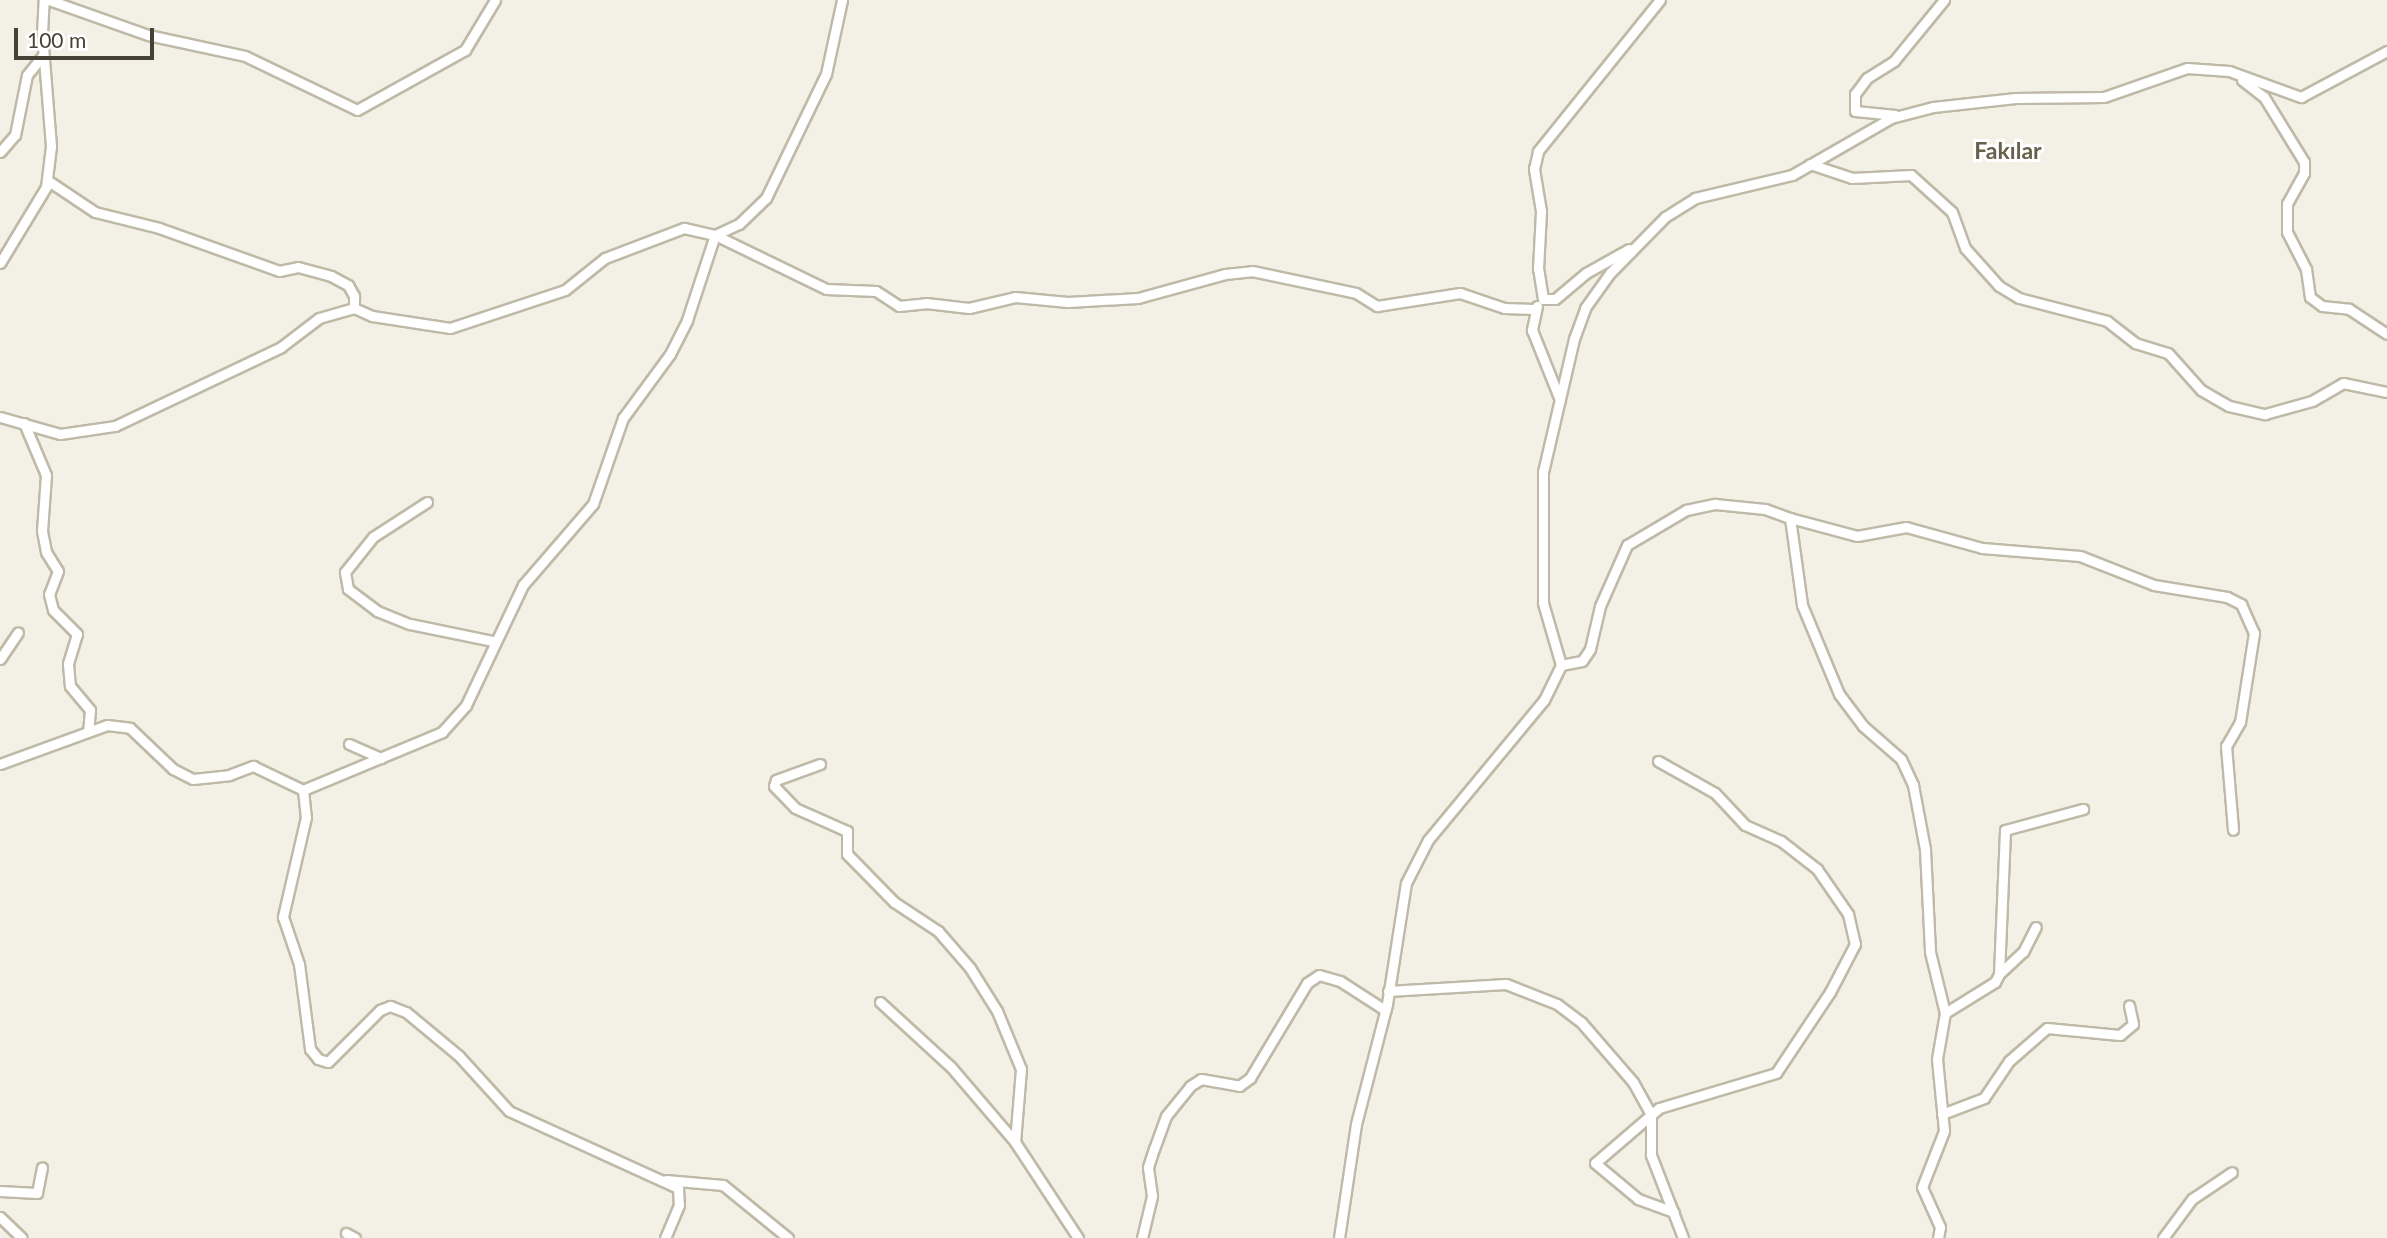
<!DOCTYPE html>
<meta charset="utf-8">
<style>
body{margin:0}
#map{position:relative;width:2387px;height:1238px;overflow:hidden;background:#f3f0e5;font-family:Lato,sans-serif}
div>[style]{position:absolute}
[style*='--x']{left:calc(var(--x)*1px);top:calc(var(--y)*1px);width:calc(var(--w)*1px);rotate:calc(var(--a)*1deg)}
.roads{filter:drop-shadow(2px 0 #bfb9a7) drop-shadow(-2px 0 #bfb9a7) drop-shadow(0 2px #bfb9a7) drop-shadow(0 -2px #bfb9a7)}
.street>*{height:9px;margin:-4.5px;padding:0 4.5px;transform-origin:4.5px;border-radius:4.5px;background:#fff}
span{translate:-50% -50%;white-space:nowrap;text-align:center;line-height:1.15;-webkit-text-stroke:6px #fff;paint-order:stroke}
.neighbourhood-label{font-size:23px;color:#69604b;font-weight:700}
.scale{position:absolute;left:14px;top:28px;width:140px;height:32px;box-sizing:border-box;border:4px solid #454134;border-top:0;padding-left:9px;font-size:21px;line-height:24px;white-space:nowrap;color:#454134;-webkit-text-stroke:5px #fff;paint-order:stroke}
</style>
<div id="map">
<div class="roads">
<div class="street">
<div style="--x:49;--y:0;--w:105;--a:19.5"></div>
<div style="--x:148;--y:35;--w:99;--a:12.2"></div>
<div style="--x:245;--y:56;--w:124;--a:25.7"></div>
<div style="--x:357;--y:110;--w:124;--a:-29.1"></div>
<div style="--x:465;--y:50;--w:58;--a:-59"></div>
<div style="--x:2242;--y:80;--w:28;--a:38"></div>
<div style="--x:2264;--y:97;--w:76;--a:58.4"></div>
<div style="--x:2304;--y:162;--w:11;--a:90"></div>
<div style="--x:2304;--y:173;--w:35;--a:119"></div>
<div style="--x:2287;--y:204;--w:28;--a:90"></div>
<div style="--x:2287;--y:232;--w:42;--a:62.8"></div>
<div style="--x:2306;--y:269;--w:28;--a:82"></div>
<div style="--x:2310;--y:297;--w:15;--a:37"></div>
<div style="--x:2322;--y:306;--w:27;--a:6"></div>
<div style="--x:2349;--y:309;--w:45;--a:33.3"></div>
<div style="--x:1895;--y:115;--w:40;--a:-174.3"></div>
<div style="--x:1855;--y:111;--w:17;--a:-90"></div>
<div style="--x:1855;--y:94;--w:20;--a:-53"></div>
<div style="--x:1867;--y:78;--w:32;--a:-32"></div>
<div style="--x:1894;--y:61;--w:79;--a:-50.7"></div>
<div style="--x:0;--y:152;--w:23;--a:-49"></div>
<div style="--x:15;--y:135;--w:61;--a:-78.7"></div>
<div style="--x:27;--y:75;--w:26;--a:-51"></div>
<div style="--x:1810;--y:164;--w:44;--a:18.4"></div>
<div style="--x:1852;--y:178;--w:59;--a:-2.9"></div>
<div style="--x:1911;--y:175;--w:55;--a:42.1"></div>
<div style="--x:1952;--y:212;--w:38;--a:70"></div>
<div style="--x:1965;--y:248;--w:51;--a:48.2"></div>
<div style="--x:1999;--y:286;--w:23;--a:31"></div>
<div style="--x:2019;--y:298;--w:91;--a:14.6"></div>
<div style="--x:2107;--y:321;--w:36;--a:38"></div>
<div style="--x:2135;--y:343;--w:34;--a:17"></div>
<div style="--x:2168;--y:353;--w:50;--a:48.3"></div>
<div style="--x:2201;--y:390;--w:32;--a:30"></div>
<div style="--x:2229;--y:406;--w:37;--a:13"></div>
<div style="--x:2265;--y:414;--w:49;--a:-15.5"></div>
<div style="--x:2312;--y:401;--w:36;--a:-30"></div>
<div style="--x:2343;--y:383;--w:45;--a:11.6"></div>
<div style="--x:47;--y:180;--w:58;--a:33.7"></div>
<div style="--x:95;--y:212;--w:66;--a:14"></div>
<div style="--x:159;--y:228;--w:127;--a:19.7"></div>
<div style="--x:279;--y:271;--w:19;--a:-12"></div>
<div style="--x:298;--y:267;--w:34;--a:15"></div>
<div style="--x:331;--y:276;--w:19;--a:28"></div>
<div style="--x:348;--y:285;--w:13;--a:61"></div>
<div style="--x:354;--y:296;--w:12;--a:90"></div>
<div style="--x:354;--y:308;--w:20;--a:24"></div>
<div style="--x:372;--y:316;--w:79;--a:8.7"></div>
<div style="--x:450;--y:328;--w:121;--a:-18.3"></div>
<div style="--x:565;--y:290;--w:51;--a:-38.7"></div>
<div style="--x:605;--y:258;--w:85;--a:-20.8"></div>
<div style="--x:684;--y:228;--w:32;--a:13"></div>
<div style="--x:715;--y:235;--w:123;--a:25.9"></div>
<div style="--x:826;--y:289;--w:50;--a:2.3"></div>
<div style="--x:876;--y:291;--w:27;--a:33"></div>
<div style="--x:899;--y:306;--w:27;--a:-6"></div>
<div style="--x:926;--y:303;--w:43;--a:6.6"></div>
<div style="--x:969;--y:308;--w:47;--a:-13.4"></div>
<div style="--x:1015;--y:297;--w:53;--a:5.4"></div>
<div style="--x:1068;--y:302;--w:70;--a:-3.3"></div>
<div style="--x:1138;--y:298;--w:90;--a:-15.4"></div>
<div style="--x:1225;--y:274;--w:27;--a:-6"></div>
<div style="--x:1252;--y:271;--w:106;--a:11.9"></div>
<div style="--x:1356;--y:293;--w:25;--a:32"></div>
<div style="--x:1377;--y:306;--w:84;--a:-8.9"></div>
<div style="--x:1460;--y:293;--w:46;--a:18.8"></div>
<div style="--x:1504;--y:308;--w:30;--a:2"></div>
<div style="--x:1629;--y:249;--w:49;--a:150.8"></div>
<div style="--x:1586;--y:273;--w:40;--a:140"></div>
<div style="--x:1555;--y:299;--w:12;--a:180"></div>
<div style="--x:1543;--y:299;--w:30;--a:-99"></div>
<div style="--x:1538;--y:269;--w:58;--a:-87"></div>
<div style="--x:1541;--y:211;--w:43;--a:-99.5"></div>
<div style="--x:1534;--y:169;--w:18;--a:-77"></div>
<div style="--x:1538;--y:151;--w:194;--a:-51.1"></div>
<div style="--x:0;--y:263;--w:89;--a:-58.8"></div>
<div style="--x:46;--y:187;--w:41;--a:-83"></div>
<div style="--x:51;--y:146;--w:113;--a:-94.6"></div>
<div style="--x:42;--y:33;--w:33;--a:-87"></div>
<div style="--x:1537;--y:306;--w:25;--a:102"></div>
<div style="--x:1532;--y:330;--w:75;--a:68.2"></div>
<div style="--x:0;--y:417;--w:62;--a:15.8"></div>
<div style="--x:60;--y:434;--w:56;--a:-8.3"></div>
<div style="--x:115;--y:426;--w:184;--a:-25.4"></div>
<div style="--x:281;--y:347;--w:48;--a:-37.3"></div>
<div style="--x:319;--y:318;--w:36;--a:-16"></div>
<div style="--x:24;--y:423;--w:56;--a:67.1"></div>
<div style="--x:46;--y:475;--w:56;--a:94.1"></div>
<div style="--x:42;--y:531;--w:21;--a:79"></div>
<div style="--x:46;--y:552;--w:22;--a:58"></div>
<div style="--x:58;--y:571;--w:25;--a:111"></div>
<div style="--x:49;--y:594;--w:16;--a:76"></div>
<div style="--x:53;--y:610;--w:34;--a:45"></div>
<div style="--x:77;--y:634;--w:31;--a:107"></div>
<div style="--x:68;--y:664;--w:22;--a:85"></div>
<div style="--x:70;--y:686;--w:31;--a:50"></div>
<div style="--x:90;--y:710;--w:21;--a:95"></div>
<div style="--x:427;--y:502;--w:64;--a:147.1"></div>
<div style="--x:373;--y:537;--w:45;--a:128.7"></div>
<div style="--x:345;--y:572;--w:17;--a:80"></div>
<div style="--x:348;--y:589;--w:36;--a:37"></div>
<div style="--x:377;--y:611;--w:35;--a:22"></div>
<div style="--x:410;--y:624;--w:85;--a:11.6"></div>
<div style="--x:1790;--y:518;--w:69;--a:15"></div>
<div style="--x:1857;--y:536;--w:50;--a:-10.4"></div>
<div style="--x:1906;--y:527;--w:79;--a:15.4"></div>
<div style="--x:1982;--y:548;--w:98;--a:4.7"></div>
<div style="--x:2080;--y:556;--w:79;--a:21.4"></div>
<div style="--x:2154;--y:585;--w:74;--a:9.3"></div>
<div style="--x:2227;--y:597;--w:16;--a:27"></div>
<div style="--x:2241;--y:604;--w:32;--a:66"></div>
<div style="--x:2254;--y:633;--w:90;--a:98.9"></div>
<div style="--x:2240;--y:722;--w:28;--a:120"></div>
<div style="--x:2226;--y:746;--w:84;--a:85.2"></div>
<div style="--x:0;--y:659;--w:32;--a:-56"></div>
<div style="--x:1561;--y:665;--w:21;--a:-11"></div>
<div style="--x:1582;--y:661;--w:14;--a:-56"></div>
<div style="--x:1590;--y:649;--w:44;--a:-76.9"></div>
<div style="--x:1600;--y:606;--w:67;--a:-66.1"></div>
<div style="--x:1627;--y:545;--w:69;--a:-30.7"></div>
<div style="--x:1686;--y:510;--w:30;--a:-12"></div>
<div style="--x:1715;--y:504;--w:50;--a:5.7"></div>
<div style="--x:1765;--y:509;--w:27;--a:20"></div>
<div style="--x:1790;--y:518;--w:88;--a:82.1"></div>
<div style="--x:1802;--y:605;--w:96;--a:67.4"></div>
<div style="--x:1839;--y:694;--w:40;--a:53"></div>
<div style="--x:1863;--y:726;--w:50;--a:41"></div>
<div style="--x:1901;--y:759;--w:29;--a:65"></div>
<div style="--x:1913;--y:785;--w:65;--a:79.4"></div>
<div style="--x:1925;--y:849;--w:103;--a:87.2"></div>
<div style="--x:1930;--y:952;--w:63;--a:76.2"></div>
<div style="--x:1945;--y:1013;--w:47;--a:99.9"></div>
<div style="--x:1937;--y:1059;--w:72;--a:84.4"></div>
<div style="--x:1944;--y:1131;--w:60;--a:111.4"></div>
<div style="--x:1922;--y:1187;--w:44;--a:65.8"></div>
<div style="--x:1940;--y:1227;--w:11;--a:100"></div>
<div style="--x:349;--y:744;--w:35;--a:24"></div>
<div style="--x:1658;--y:761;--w:65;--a:29.3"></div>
<div style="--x:1715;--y:793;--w:44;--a:46.8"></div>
<div style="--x:1745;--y:825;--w:39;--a:24"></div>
<div style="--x:1781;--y:841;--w:46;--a:37.9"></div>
<div style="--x:1817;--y:869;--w:55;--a:55.4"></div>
<div style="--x:1848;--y:914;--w:31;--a:77"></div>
<div style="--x:1855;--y:944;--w:54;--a:117.5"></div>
<div style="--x:1830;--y:992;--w:97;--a:123.7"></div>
<div style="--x:1776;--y:1073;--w:122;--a:163.3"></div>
<div style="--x:1659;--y:1108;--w:84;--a:139.3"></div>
<div style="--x:1595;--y:1163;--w:56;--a:39.9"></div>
<div style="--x:1638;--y:1199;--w:38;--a:20"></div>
<div style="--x:0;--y:764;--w:114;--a:-20"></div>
<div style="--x:107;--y:725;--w:23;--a:7"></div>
<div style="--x:130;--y:728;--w:59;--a:43.6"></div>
<div style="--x:173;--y:769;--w:22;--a:27"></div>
<div style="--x:193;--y:779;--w:36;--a:-6"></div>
<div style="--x:229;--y:775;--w:26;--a:-21"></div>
<div style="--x:253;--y:766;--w:55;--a:25.6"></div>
<div style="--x:303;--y:790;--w:151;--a:-22.6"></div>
<div style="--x:442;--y:732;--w:36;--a:-48"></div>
<div style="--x:466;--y:705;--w:133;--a:-64.6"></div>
<div style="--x:523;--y:585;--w:107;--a:-49.2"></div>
<div style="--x:593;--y:504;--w:91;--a:-70.8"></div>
<div style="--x:623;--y:418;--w:79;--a:-53.7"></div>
<div style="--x:670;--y:354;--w:38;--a:-63"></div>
<div style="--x:687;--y:320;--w:89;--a:-71.8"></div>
<div style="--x:715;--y:235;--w:26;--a:-25"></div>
<div style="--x:739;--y:224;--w:37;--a:-44"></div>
<div style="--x:766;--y:198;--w:138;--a:-64.2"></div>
<div style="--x:826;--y:74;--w:76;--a:-77.8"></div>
<div style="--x:820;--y:764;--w:47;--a:160"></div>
<div style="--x:776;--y:780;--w:6;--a:108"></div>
<div style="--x:774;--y:786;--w:30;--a:46"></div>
<div style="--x:795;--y:808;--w:57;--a:23.9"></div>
<div style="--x:847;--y:831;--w:23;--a:90"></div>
<div style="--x:847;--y:854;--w:67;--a:45.6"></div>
<div style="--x:894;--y:902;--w:53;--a:33.4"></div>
<div style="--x:938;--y:931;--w:49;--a:49.1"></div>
<div style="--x:970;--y:968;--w:51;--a:57.9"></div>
<div style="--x:997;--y:1011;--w:63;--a:67.5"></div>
<div style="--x:1021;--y:1069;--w:73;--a:94.7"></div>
<div style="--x:1015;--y:1142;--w:115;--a:56.7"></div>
<div style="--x:303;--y:790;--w:27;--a:84"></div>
<div style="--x:306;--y:817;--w:103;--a:103"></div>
<div style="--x:283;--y:917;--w:50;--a:71.2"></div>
<div style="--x:299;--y:964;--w:86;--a:82.6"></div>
<div style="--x:310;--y:1049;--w:13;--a:51"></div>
<div style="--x:318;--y:1059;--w:10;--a:17"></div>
<div style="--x:328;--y:1062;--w:74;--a:-45"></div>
<div style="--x:380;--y:1010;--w:11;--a:-22"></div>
<div style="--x:390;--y:1006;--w:17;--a:21"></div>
<div style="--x:406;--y:1012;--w:69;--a:39.7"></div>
<div style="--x:459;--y:1056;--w:74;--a:47.7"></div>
<div style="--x:509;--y:1111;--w:186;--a:24.5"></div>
<div style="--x:678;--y:1188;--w:17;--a:87"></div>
<div style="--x:679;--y:1205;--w:36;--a:113"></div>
<div style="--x:1999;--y:974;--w:33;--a:-43"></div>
<div style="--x:2023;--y:952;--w:28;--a:-63"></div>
<div style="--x:1388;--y:991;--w:118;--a:-3.4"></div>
<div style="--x:1506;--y:984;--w:55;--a:21.4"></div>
<div style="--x:1557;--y:1004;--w:30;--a:37"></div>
<div style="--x:1581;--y:1022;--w:79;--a:49.1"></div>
<div style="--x:1633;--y:1082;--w:38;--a:61"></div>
<div style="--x:1651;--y:1115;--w:40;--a:90"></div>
<div style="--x:1651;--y:1155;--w:89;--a:68.9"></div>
<div style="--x:880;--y:1002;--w:96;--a:42.5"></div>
<div style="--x:951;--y:1067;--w:99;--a:49.5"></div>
<div style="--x:1945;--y:1013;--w:59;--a:-31.8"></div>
<div style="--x:1995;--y:982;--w:9;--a:-63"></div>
<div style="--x:1999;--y:974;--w:144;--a:-87.6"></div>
<div style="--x:2005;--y:830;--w:81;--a:-15.1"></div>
<div style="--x:1942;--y:1114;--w:45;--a:-20.9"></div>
<div style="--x:1984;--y:1098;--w:45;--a:-56"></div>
<div style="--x:2009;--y:1061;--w:50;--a:-41"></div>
<div style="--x:2047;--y:1028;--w:73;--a:5.5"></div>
<div style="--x:2120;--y:1035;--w:17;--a:-40"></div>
<div style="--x:2133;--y:1024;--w:19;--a:-102"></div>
<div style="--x:666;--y:1180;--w:57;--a:5"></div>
<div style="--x:723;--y:1185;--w:84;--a:39.2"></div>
<div style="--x:0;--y:1191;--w:37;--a:3"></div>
<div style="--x:37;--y:1193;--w:26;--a:-79"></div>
<div style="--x:0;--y:1217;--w:30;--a:44"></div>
<div style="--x:346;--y:1233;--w:10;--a:29"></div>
<div style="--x:1142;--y:1238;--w:43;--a:-76.6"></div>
<div style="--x:1152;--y:1196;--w:29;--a:-98"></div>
<div style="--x:1148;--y:1167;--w:19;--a:-72"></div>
<div style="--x:1154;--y:1149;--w:35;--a:-70"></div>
<div style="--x:1166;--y:1116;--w:38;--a:-51"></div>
<div style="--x:1190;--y:1086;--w:13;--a:-32"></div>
<div style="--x:1201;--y:1079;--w:39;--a:10"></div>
<div style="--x:1239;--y:1086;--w:14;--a:-36"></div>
<div style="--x:1250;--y:1078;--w:111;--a:-59"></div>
<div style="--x:1307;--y:983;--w:14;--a:-34"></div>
<div style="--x:1319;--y:975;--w:22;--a:16"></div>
<div style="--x:1340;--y:981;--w:54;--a:32.8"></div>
<div style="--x:1339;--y:1238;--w:115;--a:-81.5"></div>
<div style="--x:1356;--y:1124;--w:124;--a:-75.5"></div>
<div style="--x:1387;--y:1004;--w:122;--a:-81.1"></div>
<div style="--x:1406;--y:883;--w:48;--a:-62.9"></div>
<div style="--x:1428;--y:840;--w:182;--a:-50.4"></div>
<div style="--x:1544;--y:700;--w:39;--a:-64"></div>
<div style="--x:1561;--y:665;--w:65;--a:-106.2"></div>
<div style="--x:1543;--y:603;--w:131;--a:-90"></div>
<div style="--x:1543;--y:472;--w:137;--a:-76.9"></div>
<div style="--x:1574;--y:339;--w:33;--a:-70"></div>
<div style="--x:1585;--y:308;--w:43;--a:-54.5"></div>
<div style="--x:1610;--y:273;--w:78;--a:-45.5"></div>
<div style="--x:1665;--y:217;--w:36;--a:-32"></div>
<div style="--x:1695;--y:198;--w:100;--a:-13.3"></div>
<div style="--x:1792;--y:175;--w:114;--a:-29.9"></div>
<div style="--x:1891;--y:118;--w:43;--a:-14.7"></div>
<div style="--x:1933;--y:107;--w:83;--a:-6.2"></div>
<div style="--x:2016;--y:98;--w:88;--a:-0.7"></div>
<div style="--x:2104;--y:97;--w:88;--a:-19.3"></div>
<div style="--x:2187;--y:68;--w:42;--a:4.1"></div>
<div style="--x:2229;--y:71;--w:77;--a:19.9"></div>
<div style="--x:2301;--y:97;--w:98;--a:-28.1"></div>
<div style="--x:2163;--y:1238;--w:49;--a:-53.4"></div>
<div style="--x:2192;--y:1199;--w:48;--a:-34"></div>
</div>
</div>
<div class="neighbourhood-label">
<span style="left:2008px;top:150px">Fakılar</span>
</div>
<div class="scale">100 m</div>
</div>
